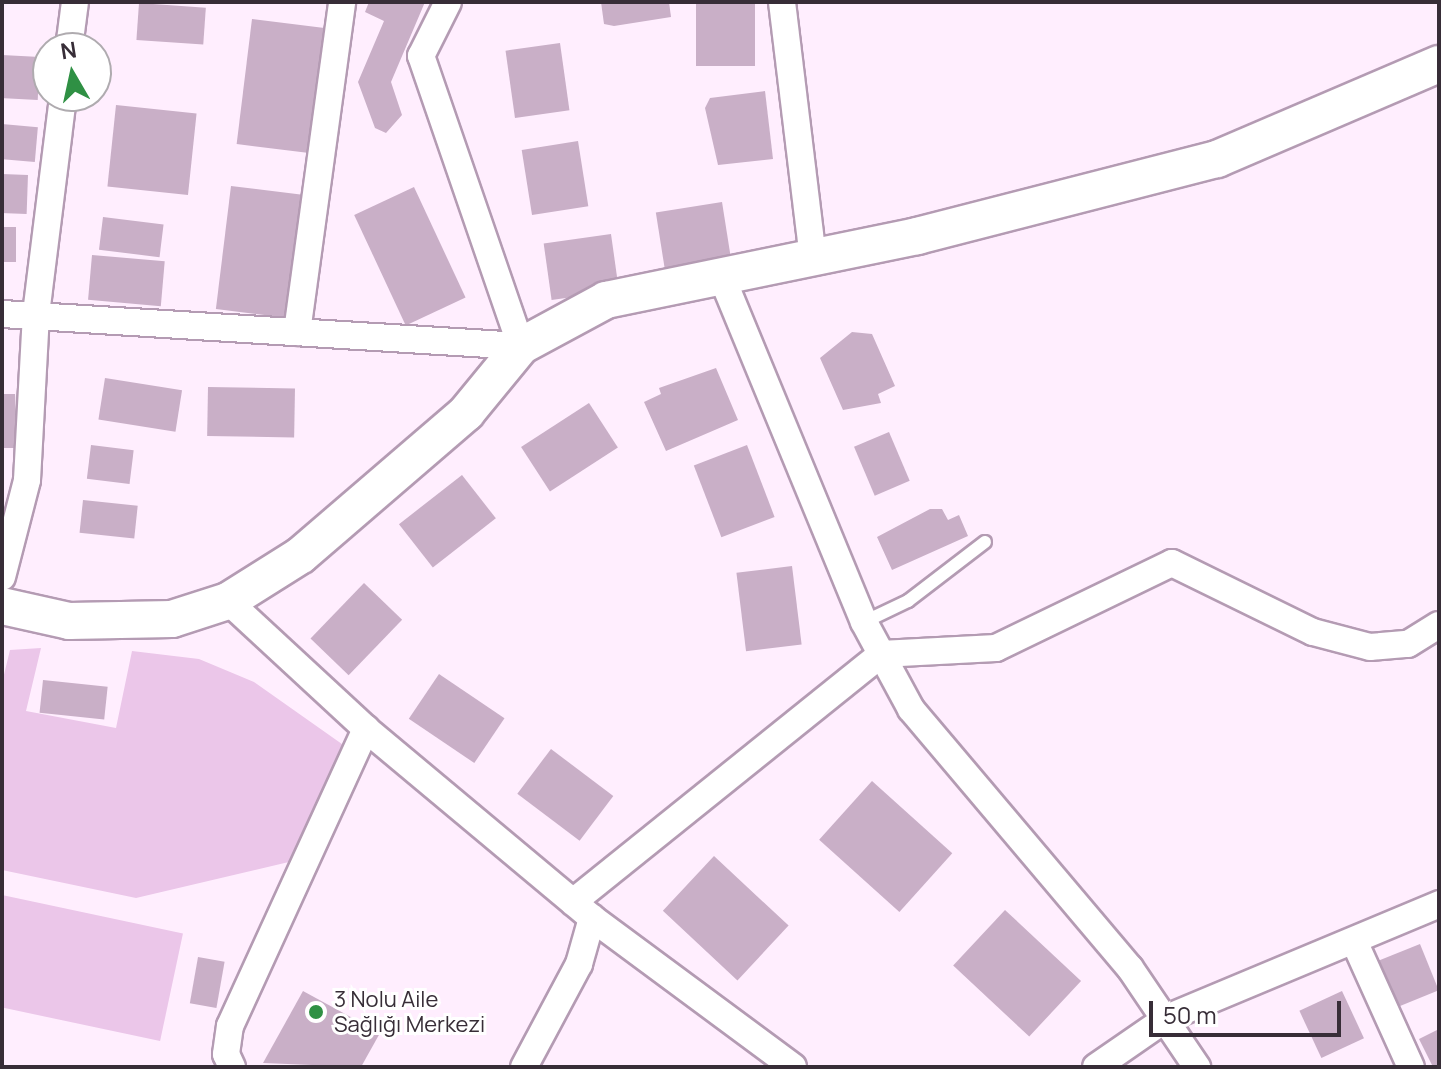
<!DOCTYPE html>
<meta charset="utf-8">
<style>
body{margin:0}
#map{position:relative;width:1441px;height:1069px;overflow:hidden;background:#ffeefe;font-family:Manrope,sans-serif}
div>[style]{position:absolute}
[style*='--x']{left:calc(var(--x)*1px);top:calc(var(--y)*1px);width:calc(var(--w)*1px);rotate:calc(var(--a)*1deg)}
.green>*{inset:0;background:#ebc6e9;transform-origin:0 0}
.building>*{inset:0;background:#c9afc7;transform-origin:0 0}
.roads{filter:drop-shadow(2px 0 #b49bb3) drop-shadow(-2px 0 #b49bb3) drop-shadow(0 2px #b49bb3) drop-shadow(0 -2px #b49bb3)}
.lane>*{height:12px;margin:-6px;padding:0 6px;transform-origin:6px;border-radius:6px;background:#fff}
.street>*{height:26px;margin:-13px;padding:0 13px;transform-origin:13px;border-radius:13px;background:#fff}
.secondary>*{height:36px;margin:-18px;padding:0 18px;transform-origin:18px;border-radius:18px;background:#fff}
.dots>*{width:22px;height:22px;translate:-50% -50%;box-sizing:border-box;border:4px solid #fff;border-radius:50%}
span{translate:-50% -50%;white-space:nowrap;text-align:center;line-height:1.15;-webkit-text-stroke:6px #fff;paint-order:stroke}
.poi-label{font-size:22px;color:#372d37}
.left{translate:0 -50%;text-align:left}
.frame{position:absolute;inset:0;border:4px solid #372d37;pointer-events:none}
.north{position:absolute;left:32px;top:32px;width:80px;height:80px;box-sizing:border-box;background:#fff;border:2px solid #afabaf;border-radius:50%;rotate:351deg;font-size:22px;font-weight:700;line-height:32px;text-align:center;color:#372d37}
.north::after{content:'';display:block;margin:auto;width:28px;height:36px;background:#2f9044;clip-path:polygon(50% 0,100% 100%,50% 72%,0 100%)}
.scale{position:absolute;left:1149px;top:1001px;width:192px;height:36px;box-sizing:border-box;border:4px solid #372d37;border-top:0;padding-left:10px;font-size:24px;line-height:28px;white-space:nowrap;color:#372d37;-webkit-text-stroke:6px #fff;paint-order:stroke}
</style>
<div id="map">
<div class="green">
<div style="clip-path:polygon(41px 648px,26px 711px,116px 728px,132px 651px,199px 659px,254px 682px,349px 749px,293px 861px,136px 898px,2px 870px,2px 683px,10px 650px)"></div>
<div style="left:2px;top:895px;width:185px;height:110px;rotate:12deg"></div>
</div>
<div class="building">
<div style="clip-path:polygon(369px 2px,425px 2px,391px 82px,402px 115px,386px 133px,375px 128px,358px 82px,384px 21px,365px 12px)"></div>
<div style="clip-path:polygon(601px 2px,669px 2px,671px 17px,614px 26px,604px 24px)"></div>
<div style="left:696px;top:2px;width:59px;height:64px"></div>
<div style="left:139px;top:3px;width:67px;height:37px;rotate:4deg"></div>
<div style="left:252px;top:19px;width:75px;height:126px;rotate:7deg"></div>
<div style="left:560px;top:43px;width:68px;height:55px;rotate:82deg"></div>
<div style="left:2px;top:55px;width:38px;height:43px;rotate:3deg"></div>
<div style="clip-path:polygon(765px 91px,773px 159px,718px 165px,705px 108px,710px 98px)"></div>
<div style="left:116px;top:105px;width:81px;height:82px;rotate:6deg"></div>
<div style="left:2px;top:124px;width:36px;height:35px;rotate:5deg"></div>
<div style="left:578px;top:141px;width:66px;height:57px;rotate:81deg"></div>
<div style="left:2px;top:174px;width:26px;height:39px;rotate:2deg"></div>
<div style="left:231px;top:186px;width:74px;height:124px;rotate:7deg"></div>
<div style="left:414px;top:187px;width:122px;height:66px;rotate:65deg"></div>
<div style="left:722px;top:202px;width:60px;height:67px;rotate:81deg"></div>
<div style="left:103px;top:217px;width:61px;height:33px;rotate:7deg"></div>
<div style="left:2px;top:227px;width:14px;height:35px"></div>
<div style="left:611px;top:234px;width:57px;height:68px;rotate:82deg"></div>
<div style="left:92px;top:255px;width:73px;height:45px;rotate:5deg"></div>
<div style="clip-path:polygon(852px 332px,872px 334px,895px 386px,878px 394px,881px 403px,843px 410px,820px 358px)"></div>
<div style="clip-path:polygon(716px 368px,738px 420px,666px 451px,644px 402px,661px 394px,659px 388px)"></div>
<div style="left:105px;top:378px;width:78px;height:42px;rotate:9deg"></div>
<div style="left:208px;top:387px;width:87px;height:49px;rotate:1deg"></div>
<div style="clip-path:polygon(2px 394px,15px 394px,18px 448px,2px 448px)"></div>
<div style="left:589px;top:403px;width:53px;height:81px;rotate:57deg"></div>
<div style="left:889px;top:432px;width:53px;height:38px;rotate:67deg"></div>
<div style="left:91px;top:445px;width:43px;height:34px;rotate:7deg"></div>
<div style="left:747px;top:445px;width:77px;height:57px;rotate:69deg"></div>
<div style="left:462px;top:475px;width:55px;height:80px;rotate:52deg"></div>
<div style="left:83px;top:500px;width:55px;height:33px;rotate:6deg"></div>
<div style="clip-path:polygon(930px 509px,942px 509px,948px 520px,959px 515px,968px 536px,892px 570px,877px 537px)"></div>
<div style="left:792px;top:566px;width:79px;height:56px;rotate:83deg"></div>
<div style="left:364px;top:583px;width:53px;height:77px;rotate:44deg"></div>
<div style="left:439px;top:674px;width:79px;height:54px;rotate:34deg"></div>
<div style="left:43px;top:680px;width:65px;height:33px;rotate:6deg"></div>
<div style="left:551px;top:749px;width:78px;height:56px;rotate:37deg"></div>
<div style="left:872px;top:781px;width:108px;height:79px;rotate:42deg"></div>
<div style="left:714px;top:856px;width:102px;height:75px;rotate:43deg"></div>
<div style="left:1005px;top:910px;width:104px;height:76px;rotate:43deg"></div>
<div style="left:1420px;top:944px;width:50px;height:45px;rotate:68deg"></div>
<div style="left:198px;top:957px;width:27px;height:47px;rotate:10deg"></div>
<div style="clip-path:polygon(303px 991px,380px 1033px,361px 1067px,263px 1063px)"></div>
<div style="left:1342px;top:991px;width:52px;height:47px;rotate:65deg"></div>
<div style="clip-path:polygon(1439px 1029px,1439px 1067px,1433px 1067px,1419px 1039px)"></div>
</div>
<div class="roads">
<div class="lane">
<div style="--x:864;--y:622;--w:49;--a:-25.5"></div>
<div style="--x:908;--y:601;--w:97;--a:-37.5"></div>
</div>
<div class="street">
<div style="--x:782;--y:2;--w:257;--a:83.1"></div>
<div style="--x:69;--y:48;--w:46;--a:-82.6"></div>
<div style="--x:721;--y:275;--w:375;--a:67.6"></div>
<div style="--x:864;--y:622;--w:99;--a:61.6"></div>
<div style="--x:911;--y:709;--w:339;--a:49.8"></div>
<div style="--x:1130;--y:968;--w:120;--a:55.9"></div>
<div style="--x:2;--y:314;--w:520;--a:3.53"></div>
<div style="--x:521;--y:346;--w:307;--a:-109"></div>
<div style="--x:421;--y:56;--w:60;--a:-63.4"></div>
<div style="--x:297;--y:332;--w:333;--a:-82.2"></div>
<div style="--x:2;--y:577;--w:100;--a:-75.5"></div>
<div style="--x:27;--y:480;--w:166;--a:-86.9"></div>
<div style="--x:36;--y:314;--w:220;--a:-82.9"></div>
<div style="--x:228;--y:601;--w:188;--a:42.8"></div>
<div style="--x:366;--y:729;--w:295;--a:39.9"></div>
<div style="--x:592;--y:918;--w:250;--a:36.5"></div>
<div style="--x:573;--y:902;--w:395;--a:-38.8"></div>
<div style="--x:881;--y:654;--w:115;--a:-3"></div>
<div style="--x:996;--y:648;--w:195;--a:-25.8"></div>
<div style="--x:1172;--y:563;--w:157;--a:26.1"></div>
<div style="--x:1313;--y:632;--w:59;--a:14.7"></div>
<div style="--x:1370;--y:647;--w:38;--a:-5"></div>
<div style="--x:1408;--y:644;--w:36;--a:-32"></div>
<div style="--x:1354;--y:941;--w:138;--a:65.7"></div>
<div style="--x:232;--y:1067;--w:14;--a:-115"></div>
<div style="--x:226;--y:1054;--w:28;--a:-82"></div>
<div style="--x:230;--y:1026;--w:327;--a:-65.4"></div>
<div style="--x:524;--y:1067;--w:117;--a:-61.9"></div>
<div style="--x:579;--y:964;--w:48;--a:-74.2"></div>
<div style="--x:1096;--y:1067;--w:86;--a:-34.6"></div>
<div style="--x:1167;--y:1018;--w:295;--a:-22.7"></div>
</div>
<div class="secondary">
<div style="--x:2;--y:606;--w:69;--a:12.6"></div>
<div style="--x:69;--y:621;--w:103;--a:-1.1"></div>
<div style="--x:172;--y:619;--w:59;--a:-17.8"></div>
<div style="--x:228;--y:601;--w:86;--a:-32.2"></div>
<div style="--x:301;--y:555;--w:218;--a:-40.7"></div>
<div style="--x:466;--y:413;--w:87;--a:-50.6"></div>
<div style="--x:521;--y:346;--w:97;--a:-28.4"></div>
<div style="--x:606;--y:300;--w:318;--a:-11.6"></div>
<div style="--x:917;--y:236;--w:310;--a:-14.4"></div>
<div style="--x:1217;--y:159;--w:241;--a:-23.2"></div>
</div>
</div>
<div class="dots">
<div style="left:316px;top:1012px;background:#2f9044"></div>
</div>
<div class="poi-label">
<span class="left" style="left:334px;top:1012px">3 Nolu Aile<br>Sağlığı Merkezi</span>
</div>
<div class="frame"></div>
<div class="north">N</div>
<div class="scale">50 m</div>
</div>
